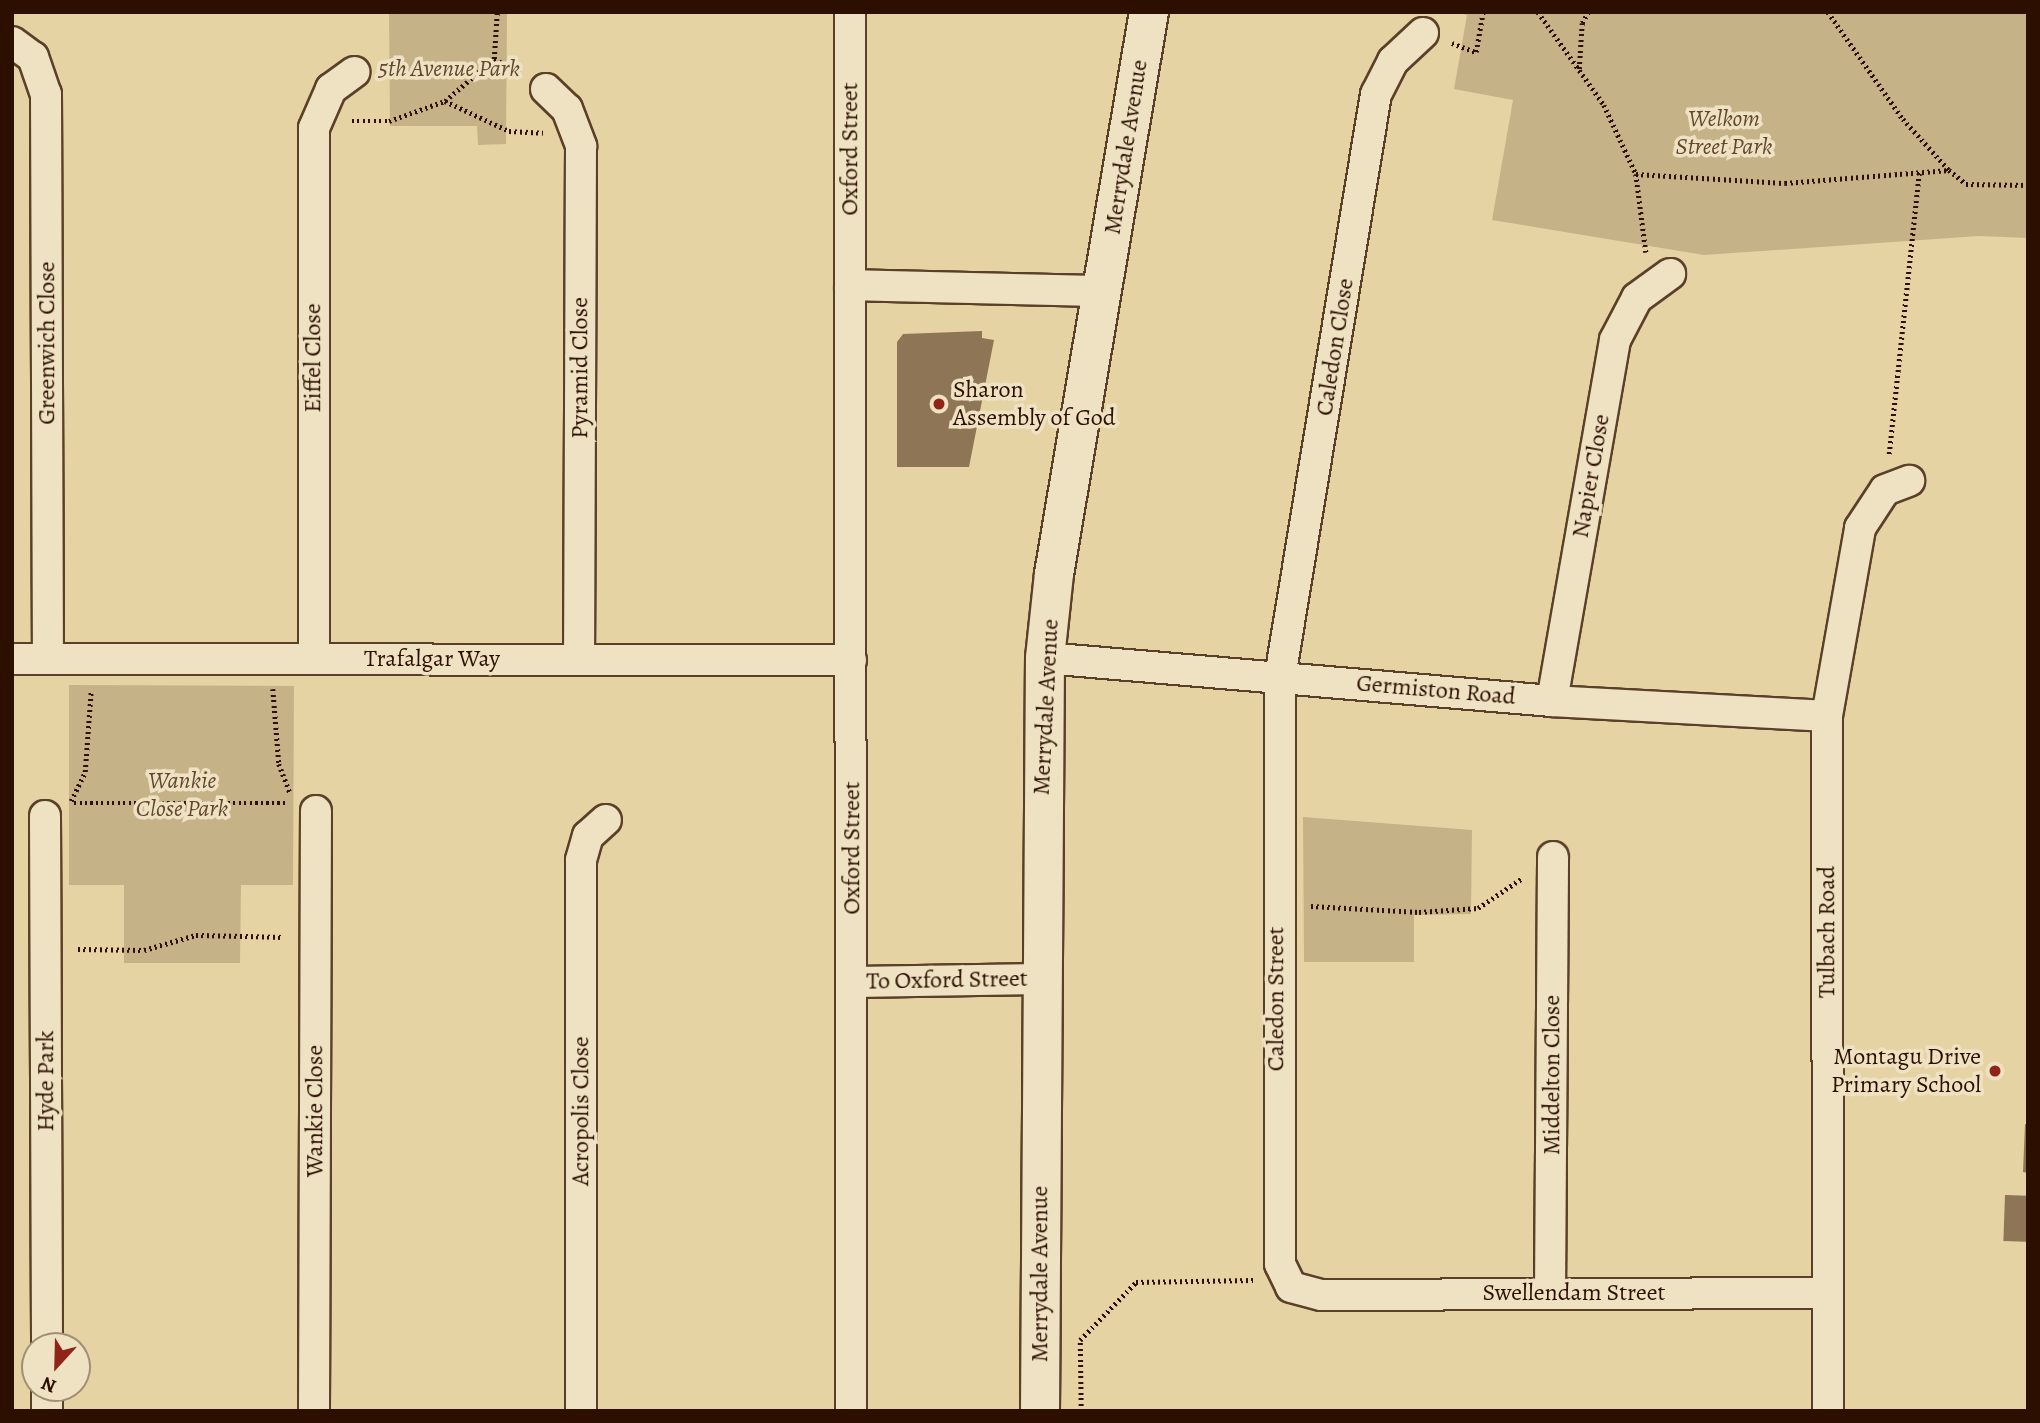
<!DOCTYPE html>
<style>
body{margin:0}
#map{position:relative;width:2040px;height:1423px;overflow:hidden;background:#e5d3a3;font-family:Alegreya,serif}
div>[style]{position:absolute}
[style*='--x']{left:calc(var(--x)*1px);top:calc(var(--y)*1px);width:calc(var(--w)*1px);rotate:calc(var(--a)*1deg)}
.green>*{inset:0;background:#c6b287}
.building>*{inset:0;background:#8d7555;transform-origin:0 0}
.path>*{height:4.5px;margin-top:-2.25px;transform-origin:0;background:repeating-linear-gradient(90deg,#2d0f00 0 2px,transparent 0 5.5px)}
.roads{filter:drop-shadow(2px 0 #5b4029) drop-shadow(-2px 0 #5b4029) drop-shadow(0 2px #5b4029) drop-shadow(0 -2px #5b4029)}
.street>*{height:30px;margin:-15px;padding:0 15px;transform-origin:15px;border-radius:15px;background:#eee2c3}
.secondary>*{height:38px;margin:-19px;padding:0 19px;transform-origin:19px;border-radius:19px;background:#eee2c3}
.dots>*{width:19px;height:19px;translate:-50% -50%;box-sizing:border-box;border:4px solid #eee2c3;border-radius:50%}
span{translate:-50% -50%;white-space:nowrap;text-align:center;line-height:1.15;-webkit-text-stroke:7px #eee2c3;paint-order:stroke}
.park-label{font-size:24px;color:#63482f;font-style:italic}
.street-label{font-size:24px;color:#2d0f00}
.poi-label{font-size:24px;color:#2d0f00}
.left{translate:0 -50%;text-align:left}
.right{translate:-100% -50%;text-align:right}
.frame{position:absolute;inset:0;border:14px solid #2d0f00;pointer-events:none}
.north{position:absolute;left:21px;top:1332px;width:70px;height:70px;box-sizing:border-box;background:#eee2c3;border:2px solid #a18e75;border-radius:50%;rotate:202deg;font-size:19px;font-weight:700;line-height:28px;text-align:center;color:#2d0f00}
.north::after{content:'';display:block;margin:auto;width:24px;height:32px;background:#8f2418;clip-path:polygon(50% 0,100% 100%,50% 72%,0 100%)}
</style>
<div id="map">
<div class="green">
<div style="clip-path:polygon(389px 12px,507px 12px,506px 144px,478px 145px,477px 126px,390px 126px)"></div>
<div style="clip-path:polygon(1455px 12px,2028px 12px,2028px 238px,1979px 236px,1704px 255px,1492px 220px,1513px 100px,1454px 89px,1467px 15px)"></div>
<div style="clip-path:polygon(69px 685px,294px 686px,293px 885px,241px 885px,240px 963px,124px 963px,124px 885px,69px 885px)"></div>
<div style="clip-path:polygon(1303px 817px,1472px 830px,1471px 914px,1414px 915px,1414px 962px,1304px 962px)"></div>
</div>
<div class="building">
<div style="clip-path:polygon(982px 331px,982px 338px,994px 340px,969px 467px,897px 467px,897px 342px,903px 334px)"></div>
<div style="clip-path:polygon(2025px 1124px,2028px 1125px,2028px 1173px,2023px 1172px)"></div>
<div style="left:2005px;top:1195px;width:23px;height:46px;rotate:2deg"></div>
</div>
<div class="path">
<div style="--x:1538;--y:12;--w:114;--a:54.6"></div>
<div style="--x:1604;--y:105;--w:76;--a:65.1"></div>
<div style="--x:1636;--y:174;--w:79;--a:82.7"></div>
<div style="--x:1828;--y:12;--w:131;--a:55"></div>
<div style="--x:1903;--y:119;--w:69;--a:48"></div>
<div style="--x:1949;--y:170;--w:22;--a:39"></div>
<div style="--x:1966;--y:184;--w:62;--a:0.9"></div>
<div style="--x:1452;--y:43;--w:26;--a:21"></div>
<div style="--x:1476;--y:52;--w:41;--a:-80.1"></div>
<div style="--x:494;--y:59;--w:30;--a:26"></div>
<div style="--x:1579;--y:69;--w:46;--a:-86.3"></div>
<div style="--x:1582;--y:23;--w:13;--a:-61"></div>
<div style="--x:445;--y:101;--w:65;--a:-40.6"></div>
<div style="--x:494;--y:59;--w:47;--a:-86.3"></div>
<div style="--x:352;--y:121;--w:37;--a:0"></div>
<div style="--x:389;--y:121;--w:59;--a:-19.7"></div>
<div style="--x:445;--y:101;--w:71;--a:25.1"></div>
<div style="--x:509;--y:131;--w:34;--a:3"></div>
<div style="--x:1636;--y:174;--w:149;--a:3.5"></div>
<div style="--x:1785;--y:183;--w:165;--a:-4.5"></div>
<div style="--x:1889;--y:454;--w:283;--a:-83.9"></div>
<div style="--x:273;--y:689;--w:75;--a:85.4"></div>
<div style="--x:279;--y:764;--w:31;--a:69"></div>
<div style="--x:71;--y:801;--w:32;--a:-64"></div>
<div style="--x:85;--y:772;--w:81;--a:-85.8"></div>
<div style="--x:74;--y:803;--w:212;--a:0"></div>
<div style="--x:1311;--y:906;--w:108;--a:3.2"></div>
<div style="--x:1419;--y:912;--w:59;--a:-3.9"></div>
<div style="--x:1478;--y:908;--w:52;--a:-34"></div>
<div style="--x:78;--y:949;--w:66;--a:0.9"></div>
<div style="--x:144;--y:950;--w:54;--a:-16.1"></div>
<div style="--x:196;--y:935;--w:87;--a:1.3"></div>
<div style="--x:1081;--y:1411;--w:71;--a:-90.8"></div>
<div style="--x:1080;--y:1340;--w:81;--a:-46"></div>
<div style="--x:1136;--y:1282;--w:117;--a:-1"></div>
</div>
<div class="roads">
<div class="street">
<div style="--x:850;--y:12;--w:1399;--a:89.96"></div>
<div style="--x:1423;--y:33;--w:41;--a:137"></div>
<div style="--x:1393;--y:61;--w:37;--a:117"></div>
<div style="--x:1376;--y:94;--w:591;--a:99.35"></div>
<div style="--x:1280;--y:677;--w:587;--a:90"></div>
<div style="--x:1280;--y:1264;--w:25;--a:64"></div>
<div style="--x:1291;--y:1287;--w:31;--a:15"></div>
<div style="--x:1321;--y:1295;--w:506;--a:-0.23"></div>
<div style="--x:12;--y:42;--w:26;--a:36"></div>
<div style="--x:33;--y:57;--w:39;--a:71"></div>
<div style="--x:46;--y:94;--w:565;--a:89.8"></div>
<div style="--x:546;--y:89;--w:29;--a:44"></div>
<div style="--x:567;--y:109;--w:40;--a:69"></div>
<div style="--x:581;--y:146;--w:513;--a:90.22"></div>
<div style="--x:850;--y:285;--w:252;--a:1.4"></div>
<div style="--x:1045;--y:658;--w:509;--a:4.85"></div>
<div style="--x:1552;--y:701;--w:275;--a:3.1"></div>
<div style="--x:12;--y:659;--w:839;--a:0.07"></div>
<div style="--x:314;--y:659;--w:531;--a:-90"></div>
<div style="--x:314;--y:128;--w:43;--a:-66.4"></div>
<div style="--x:331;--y:89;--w:29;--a:-36"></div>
<div style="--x:1552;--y:701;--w:366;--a:-80.1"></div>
<div style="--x:1615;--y:340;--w:47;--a:-62.4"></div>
<div style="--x:1637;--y:298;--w:41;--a:-36"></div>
<div style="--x:45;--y:816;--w:530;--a:89.78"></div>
<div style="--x:853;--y:982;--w:188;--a:-0.9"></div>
<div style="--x:1550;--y:1293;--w:436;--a:-89.6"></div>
<div style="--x:47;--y:1388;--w:23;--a:90"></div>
<div style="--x:314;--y:1411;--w:600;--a:-89.81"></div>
<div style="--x:581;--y:1411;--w:551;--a:-90"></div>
<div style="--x:581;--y:860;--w:25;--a:-74"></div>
<div style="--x:588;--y:836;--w:24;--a:-42"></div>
<div style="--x:1828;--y:1411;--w:695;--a:-90.08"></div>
<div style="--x:1827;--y:716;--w:191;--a:-80"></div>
<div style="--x:1860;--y:528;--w:45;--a:-56.7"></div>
<div style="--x:1885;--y:490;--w:26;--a:-21"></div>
</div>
<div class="secondary">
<div style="--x:1040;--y:1411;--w:753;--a:-89.62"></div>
<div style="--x:1045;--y:658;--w:84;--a:-83.9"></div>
<div style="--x:1054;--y:574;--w:570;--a:-80.41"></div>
</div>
</div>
<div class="dots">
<div style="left:939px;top:404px;background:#8f2418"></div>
<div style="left:1995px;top:1071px;background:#8f2418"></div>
</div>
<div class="park-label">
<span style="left:449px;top:69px">5th Avenue Park</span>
<span style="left:1724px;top:133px">Welkom<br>Street Park</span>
<span style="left:182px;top:795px">Wankie<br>Close Park</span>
</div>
<div class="street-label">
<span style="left:1126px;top:147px;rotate:-81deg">Merrydale Avenue</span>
<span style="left:850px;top:149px;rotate:-90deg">Oxford Street</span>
<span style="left:47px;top:343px;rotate:-90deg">Greenwich Close</span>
<span style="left:1335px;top:347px;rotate:-81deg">Caledon Close</span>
<span style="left:313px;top:358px;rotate:-90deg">Eiffel Close</span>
<span style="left:580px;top:368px;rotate:-90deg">Pyramid Close</span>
<span style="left:1591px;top:476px;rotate:-80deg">Napier Close</span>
<span style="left:432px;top:659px">Trafalgar Way</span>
<span style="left:1436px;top:690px;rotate:5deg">Germiston Road</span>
<span style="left:1046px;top:707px;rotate:-87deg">Merrydale Avenue</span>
<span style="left:852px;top:848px;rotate:-90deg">Oxford Street</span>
<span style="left:1827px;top:932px;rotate:-90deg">Tulbach Road</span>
<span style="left:947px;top:980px;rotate:-1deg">To Oxford Street</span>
<span style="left:1276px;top:999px;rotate:-90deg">Caledon Street</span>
<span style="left:1552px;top:1075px;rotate:-90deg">Middelton Close</span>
<span style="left:46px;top:1081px;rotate:-90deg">Hyde Park</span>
<span style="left:315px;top:1111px;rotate:-90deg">Wankie Close</span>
<span style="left:581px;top:1111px;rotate:-90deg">Acropolis Close</span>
<span style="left:1040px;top:1274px;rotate:-90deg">Merrydale Avenue</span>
<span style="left:1574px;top:1293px">Swellendam Street</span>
</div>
<div class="poi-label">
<span class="left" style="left:953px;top:404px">Sharon<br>Assembly of God</span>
<span class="right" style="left:1981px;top:1071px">Montagu Drive<br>Primary School</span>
</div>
<div class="frame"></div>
<div class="north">N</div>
</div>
